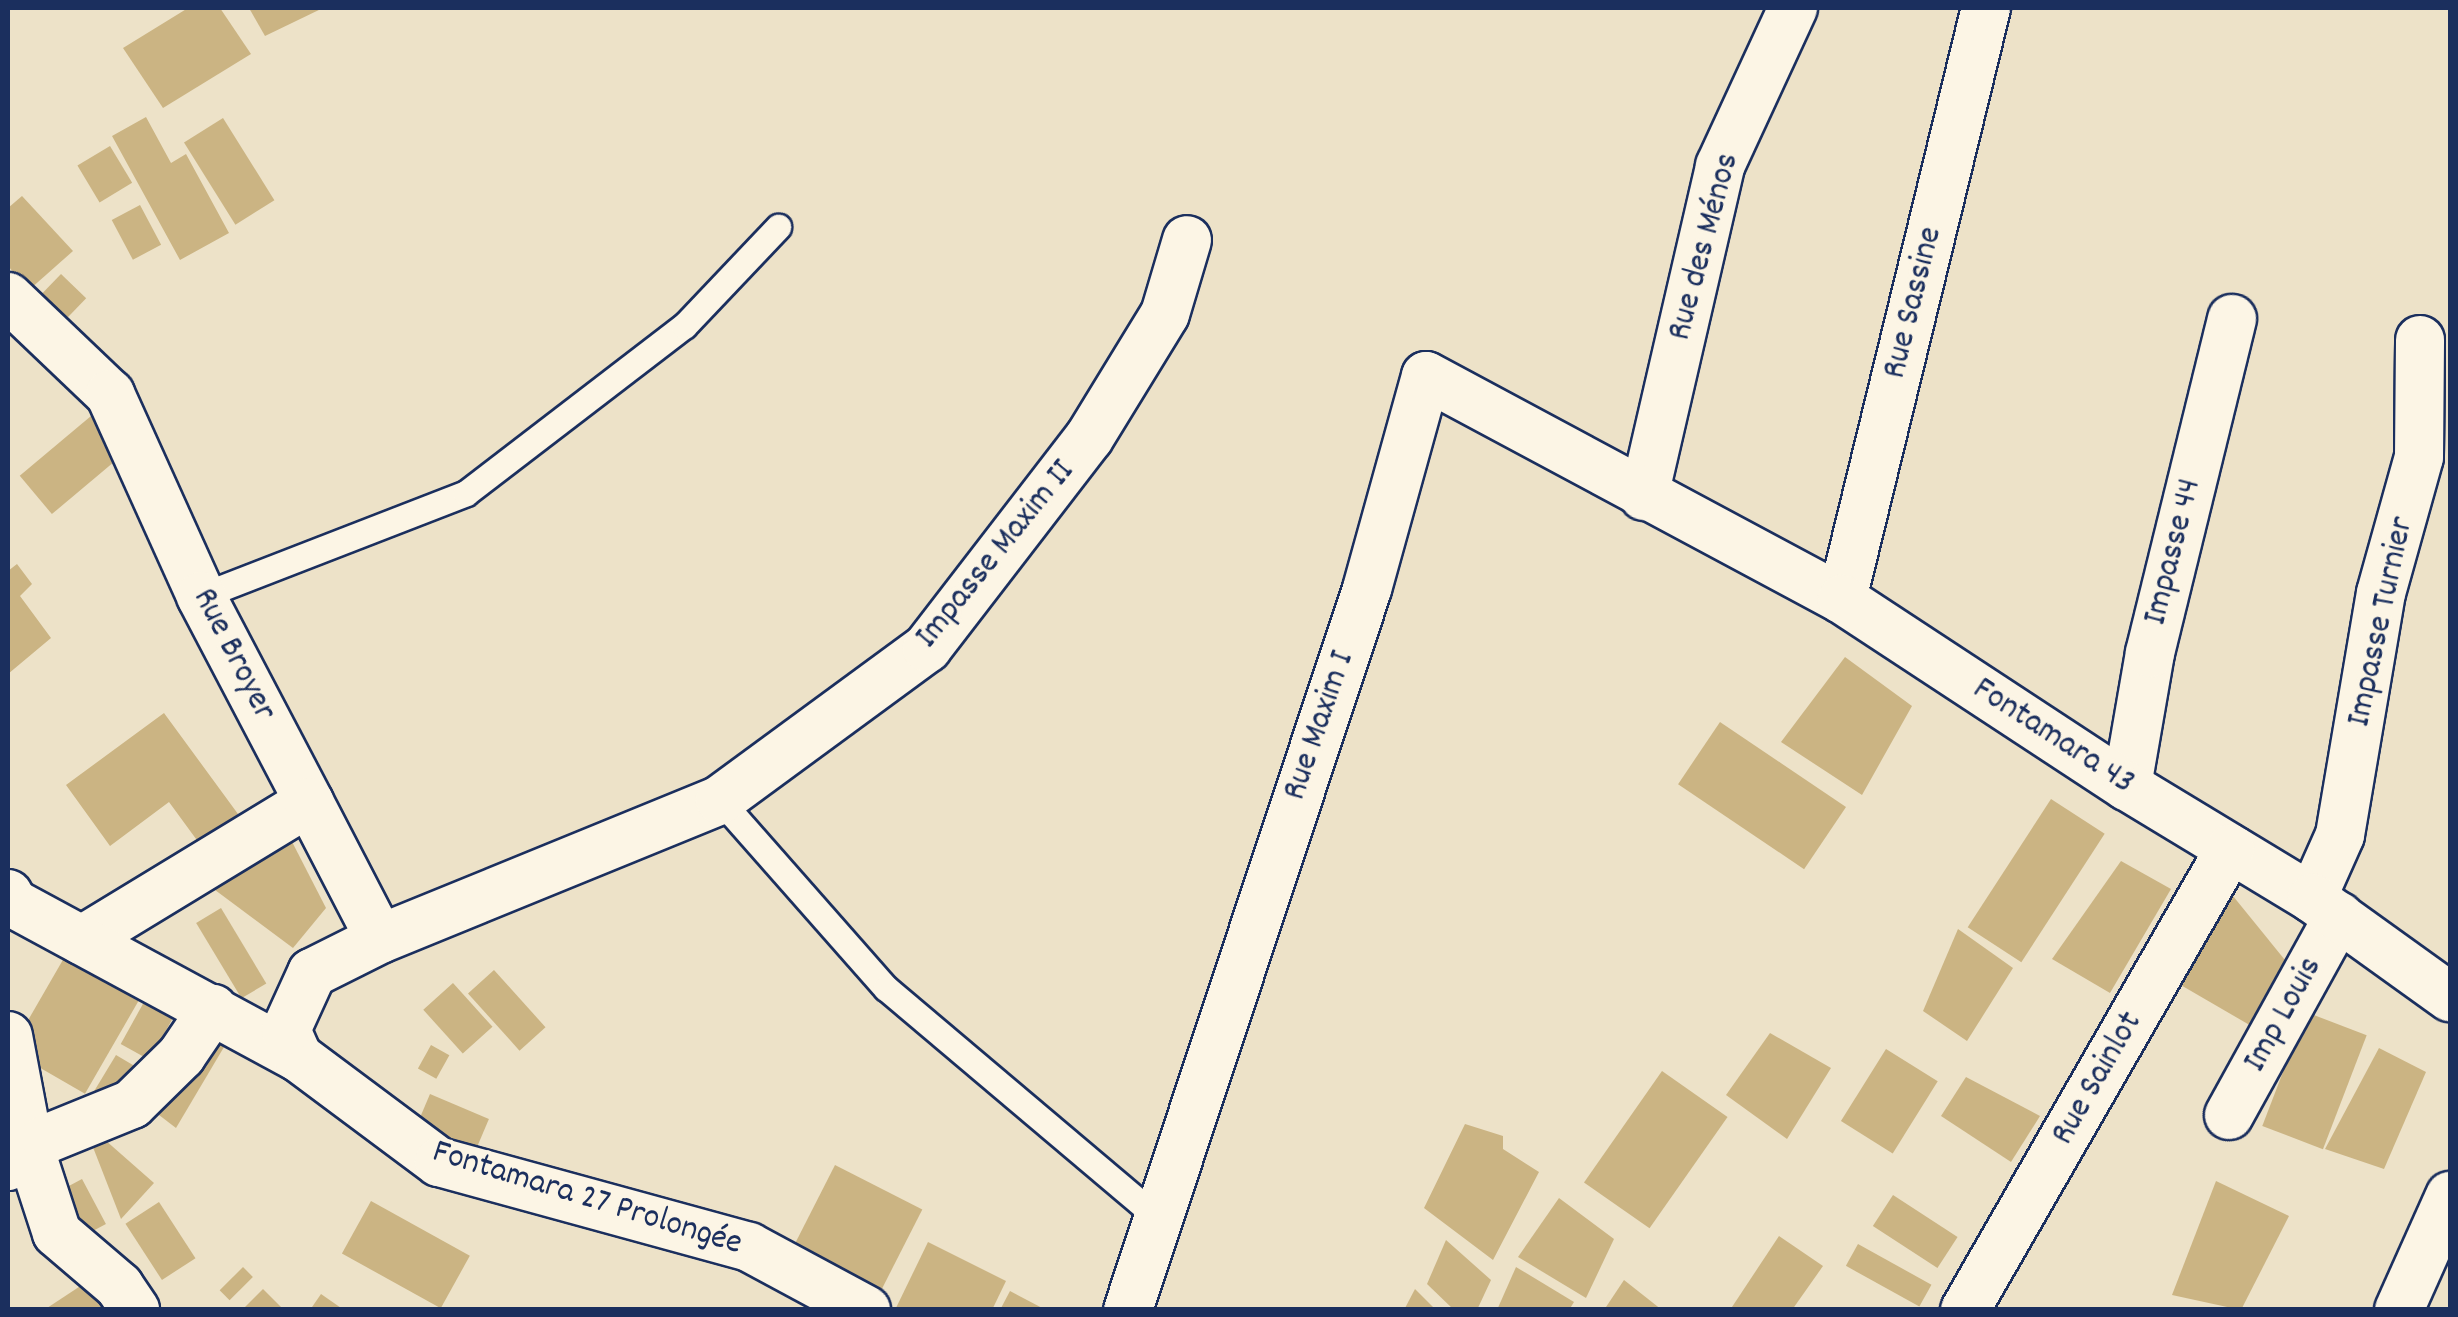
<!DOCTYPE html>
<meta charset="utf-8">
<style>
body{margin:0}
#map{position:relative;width:2458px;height:1317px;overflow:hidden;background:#ede2c8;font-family:Dekko,sans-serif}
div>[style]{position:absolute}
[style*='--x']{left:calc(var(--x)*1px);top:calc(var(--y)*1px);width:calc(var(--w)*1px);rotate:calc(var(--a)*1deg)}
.building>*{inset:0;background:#cbb483;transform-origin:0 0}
.roads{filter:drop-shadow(2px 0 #1b2f5e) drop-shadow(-2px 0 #1b2f5e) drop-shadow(0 2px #1b2f5e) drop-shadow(0 -2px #1b2f5e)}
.lane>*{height:25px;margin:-12.5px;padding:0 12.5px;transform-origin:12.5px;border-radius:12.5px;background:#fcf5e5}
.street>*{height:48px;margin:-24px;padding:0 24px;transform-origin:24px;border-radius:24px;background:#fcf5e5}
span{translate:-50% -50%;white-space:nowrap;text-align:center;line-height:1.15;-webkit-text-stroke:8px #fcf5e5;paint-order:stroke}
.street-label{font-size:35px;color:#1b2f5e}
.frame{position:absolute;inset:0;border:10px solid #1b2f5e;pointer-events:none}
</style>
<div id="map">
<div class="building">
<div style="clip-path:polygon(188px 8px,220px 8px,251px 54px,163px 108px,123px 48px)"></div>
<div style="clip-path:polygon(249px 8px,323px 8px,265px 36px)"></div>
<div style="clip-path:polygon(146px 117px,171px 163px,186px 154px,229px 233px,180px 260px,112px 136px)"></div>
<div style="left:223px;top:118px;width:97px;height:46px;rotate:58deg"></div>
<div style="left:110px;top:146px;width:43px;height:38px;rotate:59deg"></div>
<div style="clip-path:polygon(22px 196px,73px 251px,29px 290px,8px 266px,8px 208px)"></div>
<div style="left:140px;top:205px;width:45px;height:32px;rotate:62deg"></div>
<div style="left:61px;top:274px;width:35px;height:32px;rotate:44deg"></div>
<div style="left:91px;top:416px;width:50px;height:93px;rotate:50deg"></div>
<div style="clip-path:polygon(17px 564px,32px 584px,20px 596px,51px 638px,8px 674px,8px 571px)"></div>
<div style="clip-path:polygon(1845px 657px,1912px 706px,1862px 795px,1781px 742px)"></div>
<div style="clip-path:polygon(164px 713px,238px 814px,199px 843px,169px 802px,110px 846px,66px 785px)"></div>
<div style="left:1720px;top:722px;width:152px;height:75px;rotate:34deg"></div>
<div style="left:2051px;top:799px;width:64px;height:153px;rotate:33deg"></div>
<div style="clip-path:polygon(287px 832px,326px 908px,293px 948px,207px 884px)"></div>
<div style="clip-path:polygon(2121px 861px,2171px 889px,2110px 993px,2052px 959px)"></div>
<div style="clip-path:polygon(2233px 896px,2293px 970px,2253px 1027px,2179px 984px)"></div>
<div style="left:221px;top:908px;width:88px;height:29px;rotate:59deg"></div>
<div style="clip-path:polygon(1958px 929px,2013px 968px,1967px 1041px,1923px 1011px)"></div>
<div style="left:64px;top:958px;width:86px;height:107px;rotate:30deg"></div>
<div style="left:494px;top:970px;width:77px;height:35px;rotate:48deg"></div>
<div style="left:453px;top:983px;width:59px;height:40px;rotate:48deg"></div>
<div style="left:144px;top:1002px;width:33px;height:48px;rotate:29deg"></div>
<div style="left:2306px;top:1012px;width:65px;height:122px;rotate:21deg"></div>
<div style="clip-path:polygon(1770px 1033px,1831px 1068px,1787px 1139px,1726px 1095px)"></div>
<div style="clip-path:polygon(205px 1036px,224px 1047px,176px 1128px,142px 1102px)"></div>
<div style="left:431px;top:1045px;width:21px;height:27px;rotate:29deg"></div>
<div style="clip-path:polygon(2379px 1048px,2426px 1072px,2384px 1169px,2325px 1149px)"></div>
<div style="left:1886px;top:1049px;width:61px;height:85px;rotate:32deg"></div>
<div style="clip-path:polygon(116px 1055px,143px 1071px,109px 1105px,93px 1093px)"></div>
<div style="left:1662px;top:1071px;width:80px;height:136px;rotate:35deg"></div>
<div style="clip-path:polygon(1966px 1077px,2040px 1116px,2011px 1162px,1941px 1116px)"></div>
<div style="left:430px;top:1094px;width:64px;height:42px;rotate:23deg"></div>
<div style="clip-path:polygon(1465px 1124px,1503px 1136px,1503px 1149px,1539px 1172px,1493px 1260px,1424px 1208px)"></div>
<div style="clip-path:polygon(96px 1132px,154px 1183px,121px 1219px,89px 1137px)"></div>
<div style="left:835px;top:1165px;width:98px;height:95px;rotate:27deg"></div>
<div style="left:82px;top:1179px;width:51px;height:43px;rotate:62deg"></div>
<div style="clip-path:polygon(2216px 1181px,2289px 1216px,2241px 1310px,2172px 1295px)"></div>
<div style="left:1893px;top:1195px;width:77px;height:37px;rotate:33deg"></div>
<div style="clip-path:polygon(1559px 1198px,1614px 1239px,1586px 1298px,1518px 1257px)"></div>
<div style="left:371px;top:1201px;width:113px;height:60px;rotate:29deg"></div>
<div style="left:159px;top:1202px;width:67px;height:40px;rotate:57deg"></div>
<div style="clip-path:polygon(1779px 1236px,1823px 1266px,1792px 1310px,1730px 1310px)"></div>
<div style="clip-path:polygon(1446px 1240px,1491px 1280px,1477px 1310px,1454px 1310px,1427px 1284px)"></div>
<div style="clip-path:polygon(928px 1242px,1006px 1281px,992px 1310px,895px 1310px)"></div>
<div style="left:1858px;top:1244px;width:84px;height:25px;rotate:29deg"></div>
<div style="left:243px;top:1267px;width:14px;height:33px;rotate:45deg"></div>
<div style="clip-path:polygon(1516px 1267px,1574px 1302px,1569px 1310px,1497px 1310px)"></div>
<div style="clip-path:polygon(1624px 1280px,1662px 1310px,1604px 1310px)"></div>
<div style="clip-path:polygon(88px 1281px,106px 1310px,44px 1310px)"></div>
<div style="clip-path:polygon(263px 1289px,284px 1310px,242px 1310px)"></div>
<div style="clip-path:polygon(1415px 1289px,1436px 1310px,1404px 1310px)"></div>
<div style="clip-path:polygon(1010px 1291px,1046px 1310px,1000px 1310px)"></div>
<div style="clip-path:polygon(321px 1294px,344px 1310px,310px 1310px)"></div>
</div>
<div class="roads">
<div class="lane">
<div style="--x:201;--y:596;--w:284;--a:-21.2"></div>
<div style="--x:466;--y:493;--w:275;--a:-37.5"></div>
<div style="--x:684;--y:326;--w:137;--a:-46.5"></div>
<div style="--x:720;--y:800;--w:251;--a:48.6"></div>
<div style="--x:886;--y:988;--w:360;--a:40.2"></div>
</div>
<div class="street">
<div style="--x:8;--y:297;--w:141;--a:43.6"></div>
<div style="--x:110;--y:394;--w:222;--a:65.7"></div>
<div style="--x:201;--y:596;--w:233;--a:62.3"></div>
<div style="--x:309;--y:802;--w:266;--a:148.7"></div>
<div style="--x:1644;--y:496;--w:339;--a:-77"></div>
<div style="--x:1720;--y:166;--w:174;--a:-65.2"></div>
<div style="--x:1842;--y:599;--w:608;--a:-76.31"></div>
<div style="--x:2127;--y:786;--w:135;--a:-80.2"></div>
<div style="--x:2150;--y:653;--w:344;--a:-76.2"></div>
<div style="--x:309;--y:802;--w:154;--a:62.6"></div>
<div style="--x:380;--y:939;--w:367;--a:-22.2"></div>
<div style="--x:720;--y:800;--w:257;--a:-36.3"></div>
<div style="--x:927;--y:648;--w:265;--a:-52.4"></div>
<div style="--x:1089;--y:438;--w:145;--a:-58.5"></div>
<div style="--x:1165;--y:314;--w:77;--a:-73.4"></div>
<div style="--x:8;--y:894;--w:10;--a:61"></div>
<div style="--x:13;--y:903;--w:324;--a:28.4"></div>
<div style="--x:298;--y:1057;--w:176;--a:36.7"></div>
<div style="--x:439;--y:1162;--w:321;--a:15.3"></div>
<div style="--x:749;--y:1247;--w:133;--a:28.3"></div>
<div style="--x:2312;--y:898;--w:69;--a:-66"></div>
<div style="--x:2340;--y:835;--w:245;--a:-80.4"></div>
<div style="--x:2381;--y:593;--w:141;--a:-74.4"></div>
<div style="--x:2419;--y:457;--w:117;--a:-89.5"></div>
<div style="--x:8;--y:1036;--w:113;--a:79.3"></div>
<div style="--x:29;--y:1147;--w:90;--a:72"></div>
<div style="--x:57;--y:1233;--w:82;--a:40.5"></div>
<div style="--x:119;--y:1286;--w:29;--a:56"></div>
<div style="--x:298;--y:1057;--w:30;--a:-114"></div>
<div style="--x:286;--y:1030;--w:63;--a:-65.5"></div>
<div style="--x:312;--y:973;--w:76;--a:-26.6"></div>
<div style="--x:2229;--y:1115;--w:227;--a:-61.1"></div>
<div style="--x:8;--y:1166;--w:47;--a:-35.4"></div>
<div style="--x:46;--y:1139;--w:93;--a:-22.1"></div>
<div style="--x:132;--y:1104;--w:69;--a:-44.4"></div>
<div style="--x:181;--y:1056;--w:57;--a:-55.8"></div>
<div style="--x:1128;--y:1310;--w:760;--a:-71.66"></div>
<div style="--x:1367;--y:589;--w:221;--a:-74.5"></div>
<div style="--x:1426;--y:376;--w:472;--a:28.2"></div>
<div style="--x:1842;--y:599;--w:341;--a:33.3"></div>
<div style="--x:2127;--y:786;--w:216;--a:31.2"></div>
<div style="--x:2312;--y:898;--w:170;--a:35.7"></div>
<div style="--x:1965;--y:1310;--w:532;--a:-60.11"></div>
<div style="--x:2399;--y:1310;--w:125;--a:-65.9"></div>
</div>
</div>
<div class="street-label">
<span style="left:1705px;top:247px;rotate:-75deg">Rue des Ménos</span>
<span style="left:1914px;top:303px;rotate:-76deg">Rue Sassine</span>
<span style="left:2174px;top:552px;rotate:-76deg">Impasse 44</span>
<span style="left:996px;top:555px;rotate:-51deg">Impasse Maxim II</span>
<span style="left:2382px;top:622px;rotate:-78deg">Impasse Turnier</span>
<span style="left:233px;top:655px;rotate:63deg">Rue Broyer</span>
<span style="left:1320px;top:726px;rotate:-71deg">Rue Maxim I</span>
<span style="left:2053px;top:737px;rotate:33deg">Fontamara 43</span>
<span style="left:2284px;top:1015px;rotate:-61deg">Imp Louis</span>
<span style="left:2098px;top:1079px;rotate:-60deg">Rue Sainlot</span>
<span style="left:587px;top:1199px;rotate:17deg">Fontamara 27 Prolongée</span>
</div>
<div class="frame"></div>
</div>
